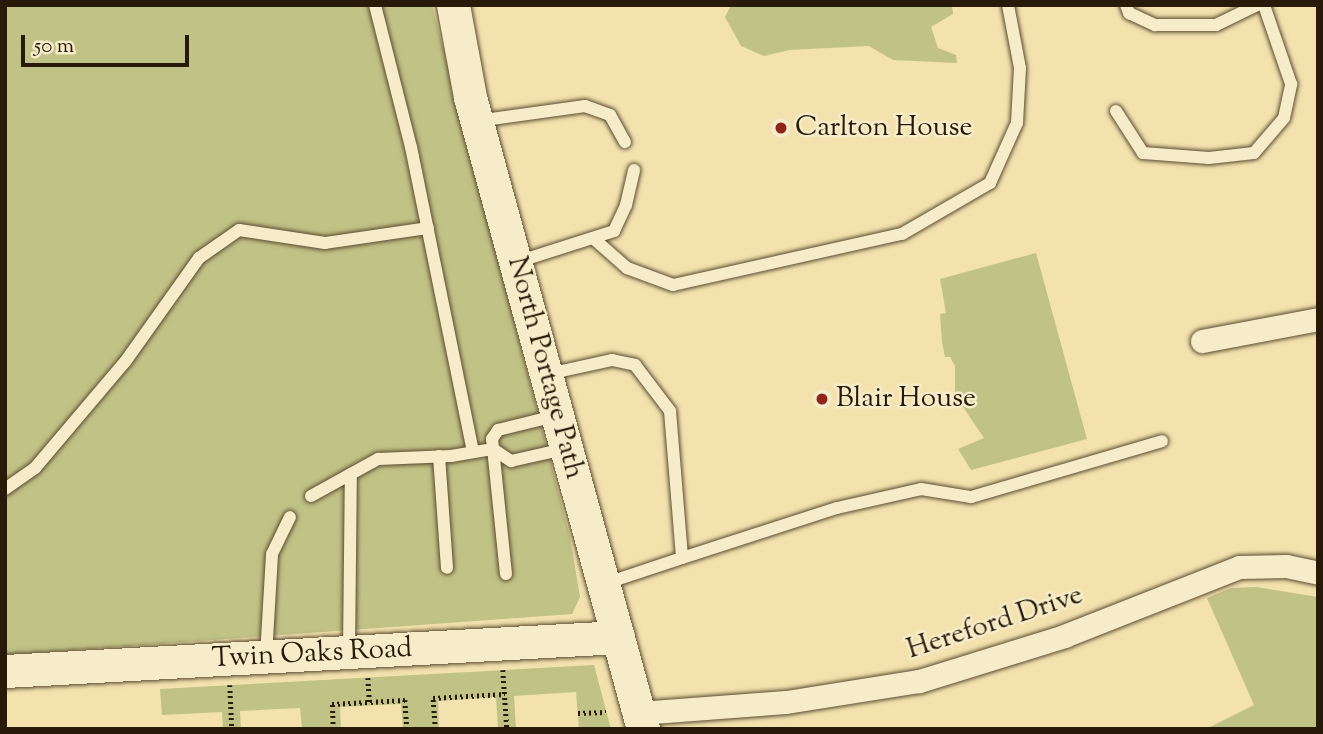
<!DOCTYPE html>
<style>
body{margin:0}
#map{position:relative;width:1323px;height:734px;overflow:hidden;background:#f3e2ae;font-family:"Sorts Mill Goudy",serif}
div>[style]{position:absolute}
.green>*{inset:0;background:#c1c286}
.path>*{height:4.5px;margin-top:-2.25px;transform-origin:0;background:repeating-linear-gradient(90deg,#281a08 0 2px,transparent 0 5.5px)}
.roads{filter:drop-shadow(0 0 2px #5b4c32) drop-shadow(0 0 2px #5b4c32)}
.service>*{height:12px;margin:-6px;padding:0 6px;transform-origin:6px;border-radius:6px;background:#f7ecca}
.minor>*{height:23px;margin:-11.5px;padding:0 11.5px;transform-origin:11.5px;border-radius:11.5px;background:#f7ecca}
.secondary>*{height:33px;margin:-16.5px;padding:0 16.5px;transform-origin:16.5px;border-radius:16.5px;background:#f7ecca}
.dots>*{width:19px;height:19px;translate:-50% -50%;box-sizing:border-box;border:4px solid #f7ecca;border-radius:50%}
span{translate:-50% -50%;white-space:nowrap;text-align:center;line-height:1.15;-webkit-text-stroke:5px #f7ecca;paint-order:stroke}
.poi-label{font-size:28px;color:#281a08}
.left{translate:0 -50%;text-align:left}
.street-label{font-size:28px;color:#281a08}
.frame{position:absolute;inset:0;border:7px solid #281a08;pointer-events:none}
.scale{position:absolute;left:21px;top:35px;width:168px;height:32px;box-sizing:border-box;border:4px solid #281a08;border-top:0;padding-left:9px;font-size:21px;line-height:24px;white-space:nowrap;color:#281a08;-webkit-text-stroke:5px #f7ecca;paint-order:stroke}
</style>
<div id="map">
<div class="green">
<div style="clip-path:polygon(5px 5px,432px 5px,570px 537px,580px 597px,572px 614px,5px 655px)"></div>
<div style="clip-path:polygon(745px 5px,952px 5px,953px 14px,931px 27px,938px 48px,956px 55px,957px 63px,893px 60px,869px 46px,789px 50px,764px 56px,741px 46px,725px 17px,730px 7px)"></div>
<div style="clip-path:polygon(1036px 253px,1087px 439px,971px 470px,958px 449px,984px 438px,955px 395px,955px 366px,950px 357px,945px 357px,942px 342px,940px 314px,946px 313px,940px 279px)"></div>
<div style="clip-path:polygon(1256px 587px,1318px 597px,1318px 729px,1206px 729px,1254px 705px,1207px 598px,1231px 588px)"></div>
<div style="clip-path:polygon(594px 665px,611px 729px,579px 729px,576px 692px,514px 696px,516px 729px,498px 729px,496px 697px,438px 701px,439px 729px,403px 729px,401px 704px,340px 707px,341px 729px,302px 729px,300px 708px,240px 711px,241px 729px,223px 729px,222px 712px,162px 715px,160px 689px)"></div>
</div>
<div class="path">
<div style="left:503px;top:670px;width:59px;rotate:86.1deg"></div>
<div style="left:368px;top:678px;width:26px;rotate:86deg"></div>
<div style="left:230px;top:685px;width:44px;rotate:87.4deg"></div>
<div style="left:578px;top:713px;width:28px;rotate:-2deg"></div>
<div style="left:333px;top:729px;width:25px;rotate:-92deg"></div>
<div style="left:332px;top:704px;width:73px;rotate:-3.1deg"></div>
<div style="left:405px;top:700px;width:29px;rotate:86deg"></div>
<div style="left:435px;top:729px;width:31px;rotate:-94deg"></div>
<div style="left:433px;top:698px;width:72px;rotate:-3.2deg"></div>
</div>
<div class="roads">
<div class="service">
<div style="left:375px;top:5px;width:146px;rotate:75.8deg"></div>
<div style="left:411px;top:147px;width:311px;rotate:78.5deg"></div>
<div style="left:1126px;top:5px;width:9px;rotate:69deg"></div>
<div style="left:1129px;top:13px;width:29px;rotate:25deg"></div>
<div style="left:1155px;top:25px;width:61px"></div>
<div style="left:1216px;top:25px;width:46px;rotate:-26deg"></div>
<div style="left:1116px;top:111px;width:50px;rotate:57.3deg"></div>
<div style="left:1143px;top:153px;width:66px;rotate:4.3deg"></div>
<div style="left:1209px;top:158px;width:45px;rotate:-6.3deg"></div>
<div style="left:1254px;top:153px;width:46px;rotate:-49.4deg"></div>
<div style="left:1284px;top:118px;width:35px;rotate:-78deg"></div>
<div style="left:1291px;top:84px;width:83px;rotate:-108.9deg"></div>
<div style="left:477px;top:121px;width:109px;rotate:-7.9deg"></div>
<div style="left:585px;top:106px;width:27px;rotate:20deg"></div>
<div style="left:610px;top:115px;width:31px;rotate:61deg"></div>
<div style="left:593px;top:238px;width:45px;rotate:41.4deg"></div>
<div style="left:627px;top:268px;width:49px;rotate:20.3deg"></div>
<div style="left:673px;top:285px;width:235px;rotate:-12.6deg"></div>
<div style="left:902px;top:234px;width:102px;rotate:-30.1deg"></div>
<div style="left:990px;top:183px;width:66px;rotate:-65.8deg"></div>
<div style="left:1017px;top:123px;width:55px;rotate:-86.9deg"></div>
<div style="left:1020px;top:68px;width:64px;rotate:-100.8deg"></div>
<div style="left:517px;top:262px;width:102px;rotate:-17.7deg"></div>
<div style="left:614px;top:231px;width:29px;rotate:-65deg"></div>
<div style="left:626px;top:205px;width:36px;rotate:-77deg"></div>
<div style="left:548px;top:374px;width:66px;rotate:-12.3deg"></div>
<div style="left:612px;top:360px;width:24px;rotate:12deg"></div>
<div style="left:635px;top:365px;width:58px;rotate:52.7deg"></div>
<div style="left:670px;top:411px;width:147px;rotate:85.3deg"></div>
<div style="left:682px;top:558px;width:82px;rotate:161.6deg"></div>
<div style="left:493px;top:449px;width:22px;rotate:34deg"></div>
<div style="left:511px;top:461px;width:54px;rotate:-12.8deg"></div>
<div style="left:439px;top:456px;width:112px;rotate:85.9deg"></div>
<div style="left:5px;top:489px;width:37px;rotate:-35deg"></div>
<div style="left:35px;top:468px;width:139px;rotate:-49.7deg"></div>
<div style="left:125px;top:362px;width:128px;rotate:-54.6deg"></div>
<div style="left:199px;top:258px;width:49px;rotate:-35deg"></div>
<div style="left:239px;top:230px;width:87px;rotate:8.6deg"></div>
<div style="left:325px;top:243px;width:104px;rotate:-8.3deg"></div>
<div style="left:311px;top:496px;width:77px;rotate:-28.9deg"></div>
<div style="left:378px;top:459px;width:73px;rotate:-2.4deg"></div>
<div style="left:451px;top:456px;width:43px;rotate:-9.5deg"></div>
<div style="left:682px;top:558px;width:163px;rotate:-17.9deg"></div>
<div style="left:837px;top:508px;width:86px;rotate:-12.7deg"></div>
<div style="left:921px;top:489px;width:51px;rotate:9.1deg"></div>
<div style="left:971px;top:497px;width:199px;rotate:-16.3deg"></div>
<div style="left:506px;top:574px;width:136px;rotate:-95.9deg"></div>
<div style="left:492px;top:439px;width:11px;rotate:-56deg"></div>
<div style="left:498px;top:430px;width:59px;rotate:-13.8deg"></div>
<div style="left:349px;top:652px;width:178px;rotate:-89.4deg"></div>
<div style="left:266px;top:656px;width:102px;rotate:-86.6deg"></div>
<div style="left:272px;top:554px;width:41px;rotate:-64.1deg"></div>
</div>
<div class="minor">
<div style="left:1202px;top:341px;width:118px;rotate:-10.7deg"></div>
<div style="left:639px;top:713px;width:147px;rotate:-4.3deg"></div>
<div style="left:786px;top:702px;width:135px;rotate:-9deg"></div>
<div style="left:919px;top:681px;width:152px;rotate:-17.2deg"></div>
<div style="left:1064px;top:636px;width:188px;rotate:-21.5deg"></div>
<div style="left:1239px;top:567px;width:47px;rotate:-1.2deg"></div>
<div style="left:1286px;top:566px;width:33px;rotate:12deg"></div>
</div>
<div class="secondary">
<div style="left:453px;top:5px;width:94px;rotate:79.5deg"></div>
<div style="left:470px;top:97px;width:655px;rotate:74.69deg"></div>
<div style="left:5px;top:671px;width:614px;rotate:-3.17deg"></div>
</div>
</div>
<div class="dots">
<div style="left:781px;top:128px;background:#8f2418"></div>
<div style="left:822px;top:399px;background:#8f2418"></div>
</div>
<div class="poi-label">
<span class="left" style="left:795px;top:128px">Carlton House</span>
<span class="left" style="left:836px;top:399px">Blair House</span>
</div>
<div class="street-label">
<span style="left:545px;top:368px;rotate:75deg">North Portage Path</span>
<span style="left:995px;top:623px;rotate:-18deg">Hereford Drive</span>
<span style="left:312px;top:654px;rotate:-3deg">Twin Oaks Road</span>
</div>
<div class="frame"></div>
<div class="scale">50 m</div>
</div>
